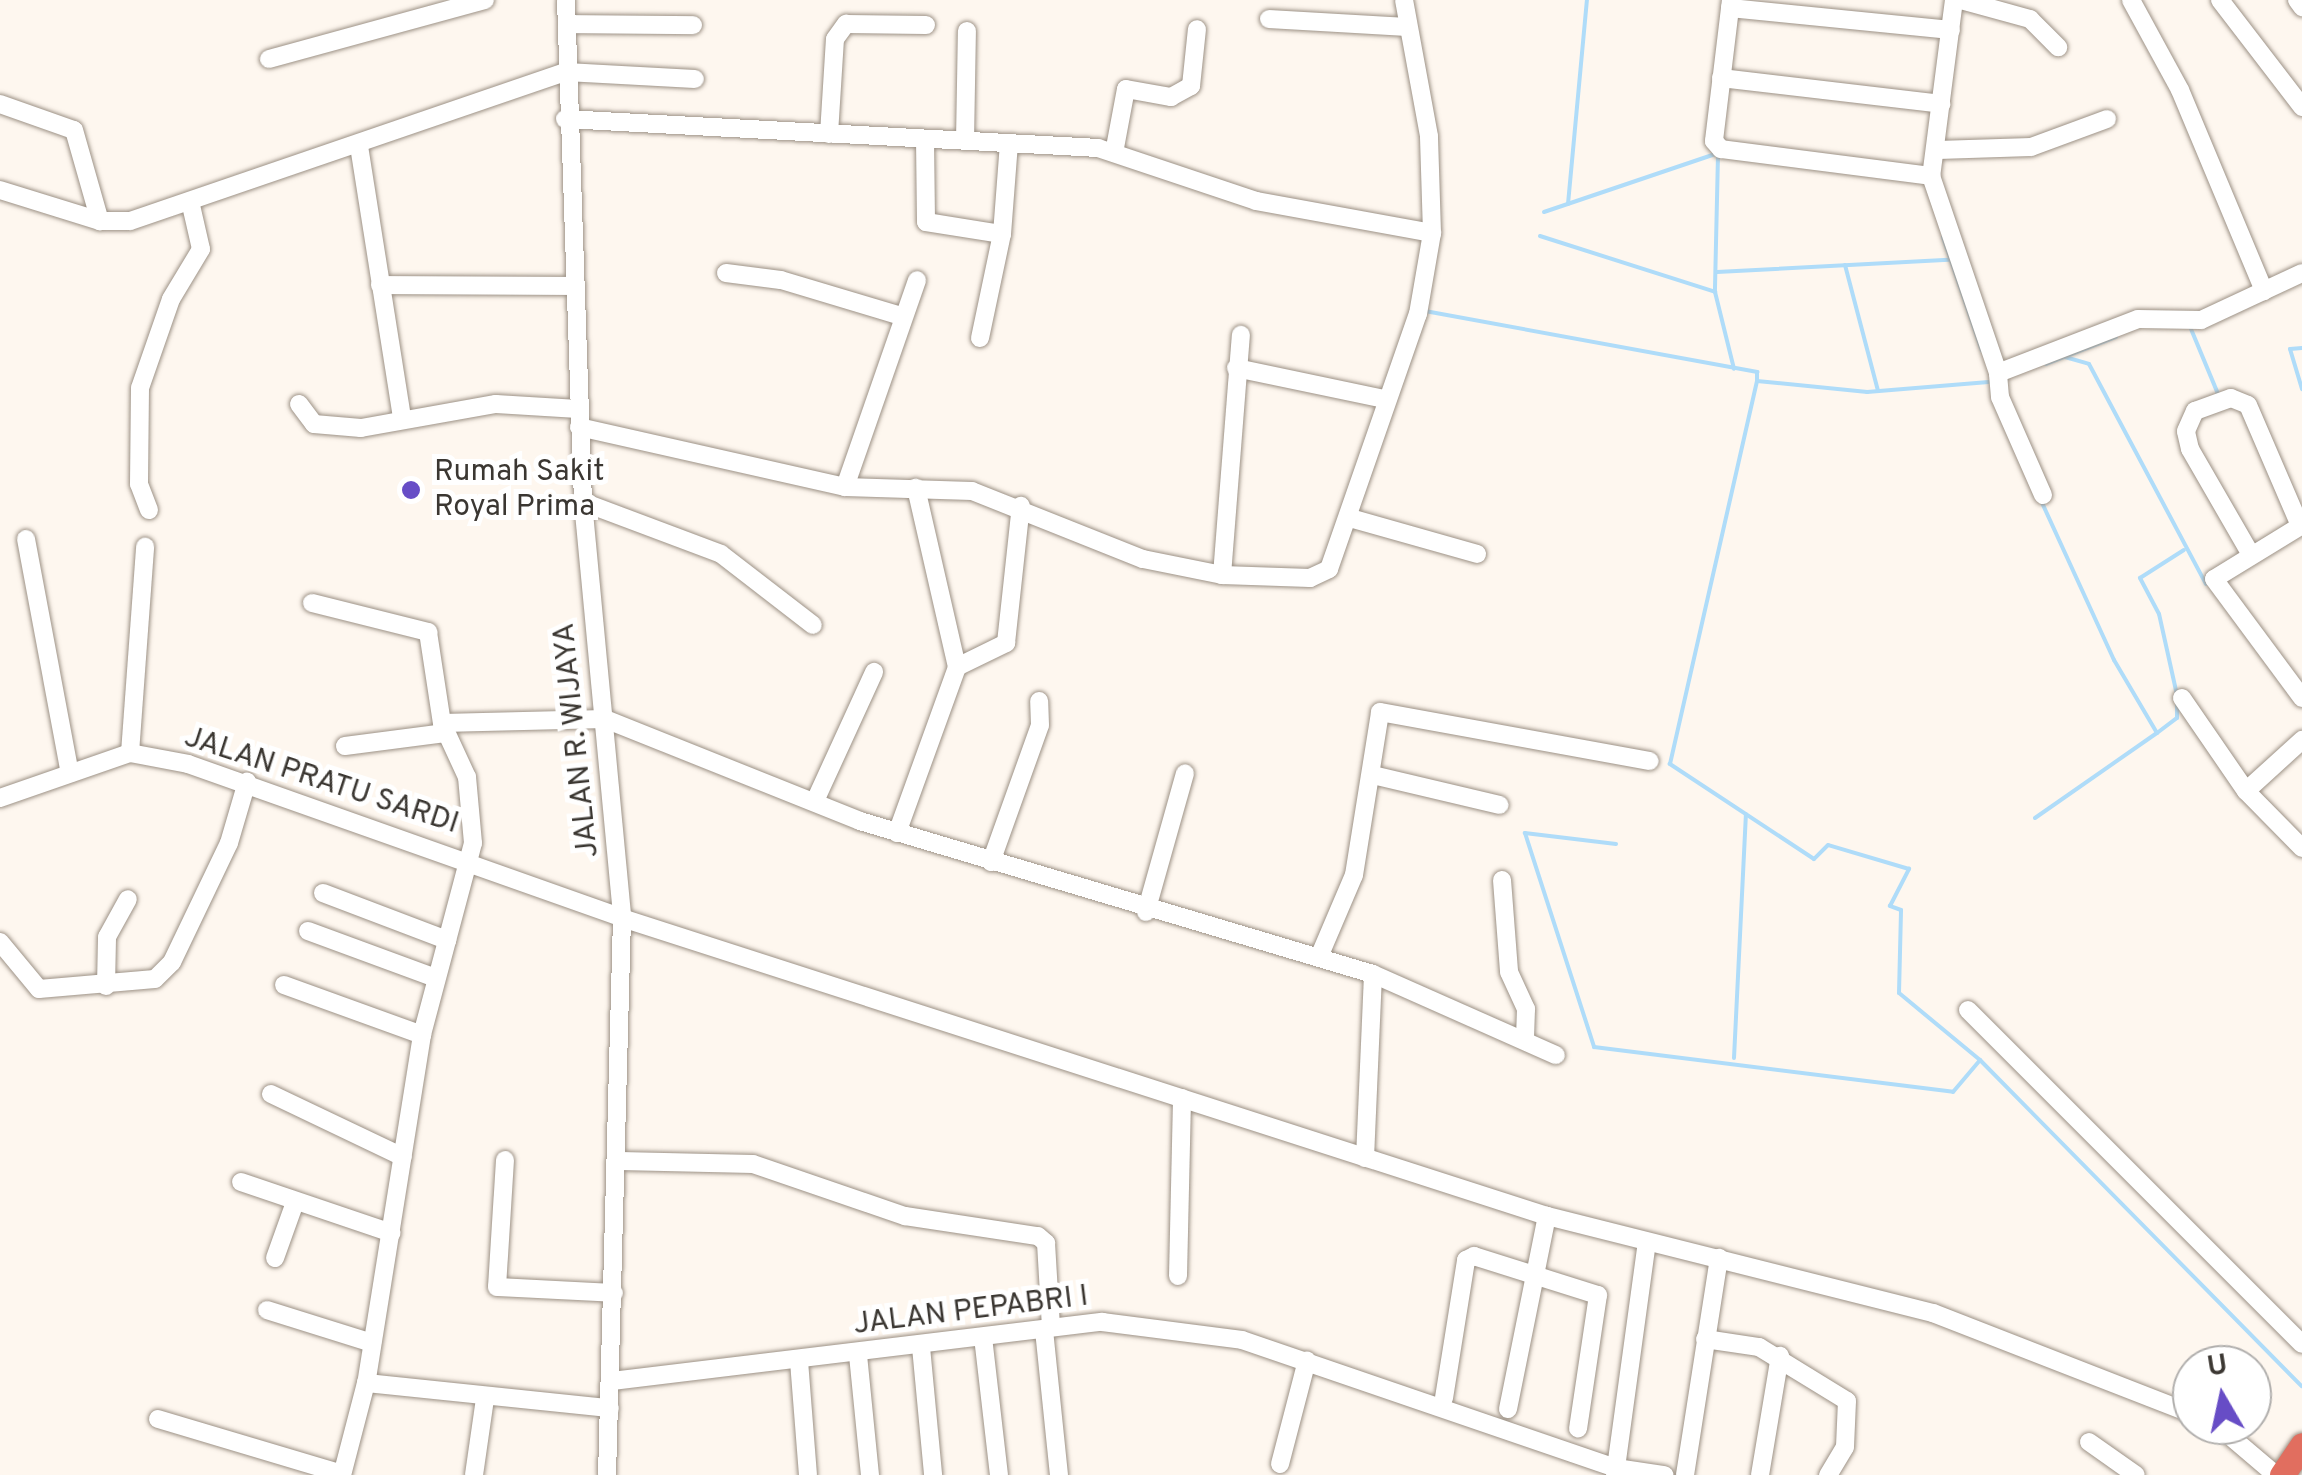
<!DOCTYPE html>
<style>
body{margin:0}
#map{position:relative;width:2302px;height:1475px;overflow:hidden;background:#fef7ef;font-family:Overpass,sans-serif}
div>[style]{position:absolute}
.stream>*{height:4px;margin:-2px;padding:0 2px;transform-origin:2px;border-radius:2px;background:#afdcf9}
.roads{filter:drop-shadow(0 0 2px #9c9185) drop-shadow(0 0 2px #9c9185)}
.minor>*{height:18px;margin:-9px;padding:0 9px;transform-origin:9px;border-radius:9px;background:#fff}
.highway>*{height:25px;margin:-12.5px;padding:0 12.5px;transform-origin:12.5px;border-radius:12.5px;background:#e16e5f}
.dots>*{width:28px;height:28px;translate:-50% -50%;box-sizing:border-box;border:5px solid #fff;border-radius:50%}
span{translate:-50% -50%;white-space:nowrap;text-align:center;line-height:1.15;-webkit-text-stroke:10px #fff;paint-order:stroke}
.poi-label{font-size:30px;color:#3b3732}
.left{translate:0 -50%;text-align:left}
.street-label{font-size:30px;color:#3b3732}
.north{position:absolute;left:2172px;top:1345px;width:100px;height:100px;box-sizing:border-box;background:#fff;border:2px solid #b1afad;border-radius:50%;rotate:351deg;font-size:28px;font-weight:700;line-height:40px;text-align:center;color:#3b3732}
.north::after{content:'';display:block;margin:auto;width:35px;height:45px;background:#674dc6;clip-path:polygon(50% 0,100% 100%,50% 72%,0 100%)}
</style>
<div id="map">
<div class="stream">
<div style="left:1718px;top:155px;width:137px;rotate:91.3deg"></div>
<div style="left:1715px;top:292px;width:79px;rotate:76.1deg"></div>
<div style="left:1568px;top:204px;width:205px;rotate:-84.7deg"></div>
<div style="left:1544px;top:212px;width:184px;rotate:-18.7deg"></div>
<div style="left:1540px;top:236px;width:184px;rotate:17.7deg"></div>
<div style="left:1943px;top:237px;width:120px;rotate:71.1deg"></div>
<div style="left:1845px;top:265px;width:130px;rotate:75.3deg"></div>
<div style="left:1717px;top:272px;width:232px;rotate:-3deg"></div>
<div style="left:1425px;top:311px;width:338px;rotate:10.4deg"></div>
<div style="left:1757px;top:372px;width:9px;rotate:90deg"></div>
<div style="left:1757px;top:381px;width:111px;rotate:5.7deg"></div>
<div style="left:1867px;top:392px;width:122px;rotate:-4.7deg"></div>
<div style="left:2191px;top:329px;width:70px;rotate:67.4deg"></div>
<div style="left:2302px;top:348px;width:12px;rotate:175deg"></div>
<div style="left:2290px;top:349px;width:42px;rotate:73.3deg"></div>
<div style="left:2065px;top:357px;width:25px;rotate:16deg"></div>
<div style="left:2089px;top:364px;width:249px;rotate:62deg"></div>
<div style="left:2046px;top:364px;width:75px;rotate:-21.1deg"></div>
<div style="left:1992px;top:376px;width:18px;rotate:87deg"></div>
<div style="left:2177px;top:695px;width:83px;rotate:-102.5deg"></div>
<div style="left:2159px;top:614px;width:41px;rotate:-117.8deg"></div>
<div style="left:2140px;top:578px;width:52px;rotate:-32.5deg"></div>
<div style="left:2157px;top:733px;width:25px;rotate:-37deg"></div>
<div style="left:2177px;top:718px;width:13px;rotate:-90deg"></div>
<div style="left:2035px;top:818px;width:149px;rotate:-34.9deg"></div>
<div style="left:2157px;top:733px;width:85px;rotate:-120.5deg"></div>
<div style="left:2114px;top:660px;width:173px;rotate:-114.6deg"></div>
<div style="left:1616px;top:844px;width:92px;rotate:-173.1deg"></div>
<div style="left:1525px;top:833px;width:225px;rotate:72.1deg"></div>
<div style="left:1594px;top:1047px;width:362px;rotate:7.1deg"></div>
<div style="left:1953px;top:1092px;width:42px;rotate:-49.8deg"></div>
<div style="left:1980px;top:1060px;width:105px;rotate:-140.4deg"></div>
<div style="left:1899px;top:993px;width:83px;rotate:-88.6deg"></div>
<div style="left:1901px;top:910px;width:12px;rotate:-160deg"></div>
<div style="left:1890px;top:906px;width:42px;rotate:-62.8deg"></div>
<div style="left:1909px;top:869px;width:84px;rotate:-163.5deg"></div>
<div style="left:1828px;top:845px;width:20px;rotate:135deg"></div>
<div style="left:1814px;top:859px;width:173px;rotate:-146.6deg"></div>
<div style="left:1670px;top:764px;width:393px;rotate:-77.2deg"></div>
<div style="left:1734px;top:1058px;width:244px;rotate:-87.2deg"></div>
<div style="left:1980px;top:1060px;width:458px;rotate:45.4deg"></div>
</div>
<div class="roads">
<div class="minor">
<div style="left:566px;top:0;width:502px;rotate:88.06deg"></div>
<div style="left:583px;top:502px;width:418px;rotate:84.6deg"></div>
<div style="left:622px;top:918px;width:557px;rotate:91.54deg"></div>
<div style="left:1731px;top:0;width:142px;rotate:96.9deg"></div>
<div style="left:1714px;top:141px;width:11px;rotate:49deg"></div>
<div style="left:1721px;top:149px;width:212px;rotate:7.3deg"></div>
<div style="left:1954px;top:0;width:177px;rotate:97.4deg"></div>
<div style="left:1931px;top:176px;width:208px;rotate:71.2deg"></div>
<div style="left:1961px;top:0;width:72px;rotate:15.4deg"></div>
<div style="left:2030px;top:19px;width:40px;rotate:45deg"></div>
<div style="left:2131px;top:0;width:102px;rotate:61.4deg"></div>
<div style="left:2180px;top:90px;width:218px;rotate:67.3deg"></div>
<div style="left:2220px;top:0;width:135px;rotate:52.5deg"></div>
<div style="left:2297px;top:0;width:9px;rotate:54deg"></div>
<div style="left:1730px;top:8px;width:222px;rotate:5.7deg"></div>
<div style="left:1269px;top:19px;width:138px;rotate:3.3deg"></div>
<div style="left:567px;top:24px;width:126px;rotate:0.5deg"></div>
<div style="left:269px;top:59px;width:224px;rotate:-15.3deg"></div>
<div style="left:1721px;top:78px;width:222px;rotate:6.7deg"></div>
<div style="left:0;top:104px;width:78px;rotate:19.4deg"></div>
<div style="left:74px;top:130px;width:95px;rotate:74.1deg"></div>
<div style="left:565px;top:119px;width:534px;rotate:3.11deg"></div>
<div style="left:1098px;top:148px;width:167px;rotate:18.5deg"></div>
<div style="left:1256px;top:201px;width:179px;rotate:10.3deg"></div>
<div style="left:829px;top:134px;width:95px;rotate:-86.4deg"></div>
<div style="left:835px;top:39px;width:19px;rotate:-54deg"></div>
<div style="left:846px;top:24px;width:80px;rotate:0.7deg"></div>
<div style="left:925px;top:139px;width:83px;rotate:89.3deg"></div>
<div style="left:926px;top:222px;width:77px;rotate:9deg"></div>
<div style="left:965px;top:141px;width:110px;rotate:-89deg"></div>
<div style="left:359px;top:146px;width:275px;rotate:81deg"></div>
<div style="left:1938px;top:150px;width:93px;rotate:-1.8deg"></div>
<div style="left:2031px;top:147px;width:81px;rotate:-20.2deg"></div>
<div style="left:1114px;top:153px;width:65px;rotate:-79.4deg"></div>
<div style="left:1126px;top:89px;width:46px;rotate:10.1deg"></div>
<div style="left:1171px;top:97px;width:23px;rotate:-29deg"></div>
<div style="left:1191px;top:86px;width:57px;rotate:-84deg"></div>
<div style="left:0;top:190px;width:105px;rotate:17.2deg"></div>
<div style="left:100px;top:221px;width:30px"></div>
<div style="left:130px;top:221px;width:461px;rotate:-18.9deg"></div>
<div style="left:566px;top:72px;width:129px;rotate:3.1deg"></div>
<div style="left:726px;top:273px;width:55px;rotate:7.3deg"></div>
<div style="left:781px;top:280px;width:125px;rotate:16.7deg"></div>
<div style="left:380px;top:285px;width:191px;rotate:0.3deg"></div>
<div style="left:980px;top:338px;width:106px;rotate:-78.1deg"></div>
<div style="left:1002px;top:234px;width:90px;rotate:-85.6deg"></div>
<div style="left:1236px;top:368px;width:151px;rotate:11.8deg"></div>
<div style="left:299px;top:404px;width:25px;rotate:53deg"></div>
<div style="left:314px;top:424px;width:47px;rotate:4.9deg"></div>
<div style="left:361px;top:428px;width:137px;rotate:-10.1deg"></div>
<div style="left:496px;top:404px;width:82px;rotate:3.5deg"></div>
<div style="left:579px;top:427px;width:273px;rotate:12.7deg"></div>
<div style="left:845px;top:487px;width:127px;rotate:1.8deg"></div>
<div style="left:972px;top:491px;width:184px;rotate:21.7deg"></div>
<div style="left:1143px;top:559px;width:81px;rotate:11.4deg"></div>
<div style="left:1222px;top:575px;width:88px;rotate:2deg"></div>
<div style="left:1310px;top:578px;width:21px;rotate:-25deg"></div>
<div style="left:1329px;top:569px;width:270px;rotate:-70.8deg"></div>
<div style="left:1418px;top:314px;width:82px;rotate:-80.2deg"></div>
<div style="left:1432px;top:233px;width:97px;rotate:-91.8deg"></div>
<div style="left:1429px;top:136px;width:138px;rotate:-100.4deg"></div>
<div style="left:845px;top:487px;width:219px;rotate:-70.8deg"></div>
<div style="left:2043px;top:495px;width:107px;rotate:-113.7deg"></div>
<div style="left:2000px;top:397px;width:24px;rotate:-95deg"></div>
<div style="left:1998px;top:373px;width:150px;rotate:-21.1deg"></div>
<div style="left:2138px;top:319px;width:63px;rotate:0.9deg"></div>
<div style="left:2201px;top:320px;width:111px;rotate:-25deg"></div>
<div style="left:583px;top:502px;width:147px;rotate:20.6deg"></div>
<div style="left:721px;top:554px;width:116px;rotate:37.7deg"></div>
<div style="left:149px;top:510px;width:28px;rotate:-111deg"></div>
<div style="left:139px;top:484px;width:96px;rotate:-89.4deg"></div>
<div style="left:140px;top:388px;width:94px;rotate:-70.8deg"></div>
<div style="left:171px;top:299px;width:58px;rotate:-59deg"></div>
<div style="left:201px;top:249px;width:49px;rotate:-102.9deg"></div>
<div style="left:1350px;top:518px;width:132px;rotate:15.8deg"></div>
<div style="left:2302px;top:525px;width:103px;rotate:148.5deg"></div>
<div style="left:2214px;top:579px;width:148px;rotate:53.5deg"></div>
<div style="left:26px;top:539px;width:238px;rotate:79.4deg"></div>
<div style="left:2250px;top:553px;width:120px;rotate:-120deg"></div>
<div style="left:2190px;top:449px;width:18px;rotate:-103deg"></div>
<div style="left:2186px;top:431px;width:22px;rotate:-66deg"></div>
<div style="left:2195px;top:411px;width:38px;rotate:-20deg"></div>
<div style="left:2231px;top:398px;width:18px;rotate:22deg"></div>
<div style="left:2248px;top:405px;width:132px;rotate:66.7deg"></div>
<div style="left:1222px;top:575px;width:241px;rotate:-85.5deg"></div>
<div style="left:312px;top:603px;width:120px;rotate:14deg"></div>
<div style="left:428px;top:632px;width:92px;rotate:81.3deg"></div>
<div style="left:442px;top:723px;width:60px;rotate:65.2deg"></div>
<div style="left:467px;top:777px;width:66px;rotate:84.8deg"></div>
<div style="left:473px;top:843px;width:199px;rotate:104.9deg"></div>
<div style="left:422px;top:1035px;width:352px;rotate:99.1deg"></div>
<div style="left:366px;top:1383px;width:95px;rotate:104.6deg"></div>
<div style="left:957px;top:667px;width:55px;rotate:-26.1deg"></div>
<div style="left:1006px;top:643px;width:138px;rotate:-83.8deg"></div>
<div style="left:2182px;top:698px;width:113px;rotate:55.5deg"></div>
<div style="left:2246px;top:791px;width:80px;rotate:45.5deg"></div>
<div style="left:442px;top:723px;width:163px;rotate:-1.4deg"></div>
<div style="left:605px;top:719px;width:275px;rotate:21.8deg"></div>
<div style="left:860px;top:821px;width:535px;rotate:16.61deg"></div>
<div style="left:1373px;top:974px;width:200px;rotate:23.9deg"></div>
<div style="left:345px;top:746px;width:101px;rotate:-7.4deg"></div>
<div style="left:130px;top:753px;width:207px;rotate:-85.8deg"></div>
<div style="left:1373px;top:775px;width:130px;rotate:13.3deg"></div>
<div style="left:2246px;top:791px;width:76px;rotate:-42.3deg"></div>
<div style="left:0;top:798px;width:138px;rotate:-19.1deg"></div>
<div style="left:130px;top:753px;width:59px;rotate:10.7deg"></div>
<div style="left:188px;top:764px;width:461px;rotate:19.5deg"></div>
<div style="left:622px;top:918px;width:972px;rotate:17.86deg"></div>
<div style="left:1547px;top:1216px;width:398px;rotate:14.1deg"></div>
<div style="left:1933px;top:1313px;width:278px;rotate:21.3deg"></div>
<div style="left:815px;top:801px;width:142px;rotate:-65.4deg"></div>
<div style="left:897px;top:833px;width:177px;rotate:-70.1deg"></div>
<div style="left:957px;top:667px;width:184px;rotate:-102.9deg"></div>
<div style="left:991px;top:862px;width:145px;rotate:-70.3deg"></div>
<div style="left:1040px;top:725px;width:24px;rotate:-92deg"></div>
<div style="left:1502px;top:880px;width:92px;rotate:85.6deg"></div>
<div style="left:1509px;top:972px;width:41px;rotate:65.3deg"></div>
<div style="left:1526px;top:1009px;width:30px;rotate:92deg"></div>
<div style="left:323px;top:893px;width:133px;rotate:20.8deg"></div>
<div style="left:1146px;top:912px;width:144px;rotate:-74.3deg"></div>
<div style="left:308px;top:931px;width:136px;rotate:20.2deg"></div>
<div style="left:0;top:942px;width:61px;rotate:50.3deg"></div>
<div style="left:39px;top:989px;width:116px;rotate:-4.9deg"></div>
<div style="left:155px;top:979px;width:24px;rotate:-45deg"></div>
<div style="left:172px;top:962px;width:132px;rotate:-64.4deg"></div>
<div style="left:229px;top:843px;width:64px;rotate:-73.6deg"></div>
<div style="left:1319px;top:957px;width:89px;rotate:-66.9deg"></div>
<div style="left:1354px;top:875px;width:165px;rotate:-80.9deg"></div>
<div style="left:1380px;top:712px;width:274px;rotate:10.3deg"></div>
<div style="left:284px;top:985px;width:147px;rotate:19.9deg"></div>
<div style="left:106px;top:986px;width:49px;rotate:-88.8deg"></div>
<div style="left:107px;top:937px;width:43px;rotate:-61.1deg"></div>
<div style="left:1968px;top:1010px;width:472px;rotate:45deg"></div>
<div style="left:271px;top:1094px;width:146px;rotate:25.5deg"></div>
<div style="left:1365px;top:1158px;width:184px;rotate:-87.5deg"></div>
<div style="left:505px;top:1160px;width:127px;rotate:93.6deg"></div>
<div style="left:497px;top:1287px;width:117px;rotate:2.9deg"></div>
<div style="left:620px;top:1161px;width:133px;rotate:1.3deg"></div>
<div style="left:753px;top:1164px;width:161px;rotate:18.9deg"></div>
<div style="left:905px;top:1216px;width:134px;rotate:8.6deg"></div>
<div style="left:1038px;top:1236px;width:11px;rotate:41deg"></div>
<div style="left:1046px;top:1243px;width:83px;rotate:86.6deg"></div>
<div style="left:241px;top:1182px;width:159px;rotate:18.7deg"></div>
<div style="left:275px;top:1258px;width:59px;rotate:-70.3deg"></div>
<div style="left:1178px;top:1276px;width:178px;rotate:-88.7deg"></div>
<div style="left:267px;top:1310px;width:110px;rotate:17.4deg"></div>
<div style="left:1044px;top:1330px;width:146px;rotate:84.1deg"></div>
<div style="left:983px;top:1337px;width:139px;rotate:83.4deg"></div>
<div style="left:1705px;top:1339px;width:55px;rotate:8.4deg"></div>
<div style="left:1759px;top:1347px;width:103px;rotate:31.5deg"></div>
<div style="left:1847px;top:1401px;width:46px;rotate:92.5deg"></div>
<div style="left:1845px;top:1447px;width:33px;rotate:121deg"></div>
<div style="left:921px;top:1347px;width:129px;rotate:84.6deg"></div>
<div style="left:858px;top:1355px;width:121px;rotate:84.3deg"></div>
<div style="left:799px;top:1361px;width:114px;rotate:85.5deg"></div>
<div style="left:612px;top:1381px;width:494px;rotate:-6.9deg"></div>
<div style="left:1102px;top:1322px;width:141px;rotate:7.3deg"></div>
<div style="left:1242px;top:1340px;width:395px;rotate:18.9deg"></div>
<div style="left:1616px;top:1468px;width:49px;rotate:8.3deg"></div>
<div style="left:366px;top:1383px;width:245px;rotate:5.9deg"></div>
<div style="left:1444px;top:1398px;width:140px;rotate:-80.9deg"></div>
<div style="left:1466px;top:1260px;width:9px;rotate:-27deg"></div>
<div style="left:1474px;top:1256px;width:130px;rotate:17.5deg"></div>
<div style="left:1598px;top:1295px;width:135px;rotate:98.5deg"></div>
<div style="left:1508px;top:1409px;width:197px;rotate:-78.6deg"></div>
<div style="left:158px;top:1419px;width:192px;rotate:16.6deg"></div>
<div style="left:2217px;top:1425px;width:77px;rotate:40.3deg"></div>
<div style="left:2089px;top:1442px;width:57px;rotate:35.1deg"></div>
<div style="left:1280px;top:1464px;width:107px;rotate:-75.4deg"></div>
<div style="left:474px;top:1475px;width:77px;rotate:-81.8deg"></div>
<div style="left:1615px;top:1475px;width:235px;rotate:-82.2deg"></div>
<div style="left:1685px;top:1475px;width:220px;rotate:-81.1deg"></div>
<div style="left:1760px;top:1475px;width:121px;rotate:-80.5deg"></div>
</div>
<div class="highway">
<div style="left:2282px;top:1475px;width:36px;rotate:-56deg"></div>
</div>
</div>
<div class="dots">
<div style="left:411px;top:490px;background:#674dc6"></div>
</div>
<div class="poi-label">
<span class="left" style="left:434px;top:490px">Rumah Sakit<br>Royal Prima</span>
</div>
<div class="street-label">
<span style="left:578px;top:740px;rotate:-96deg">JALAN R. WIJAYA</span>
<span style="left:321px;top:782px;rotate:18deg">JALAN PRATU SARDI</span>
<span style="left:971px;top:1312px;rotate:-7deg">JALAN PEPABRI I</span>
</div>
<div class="north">U</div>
</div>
